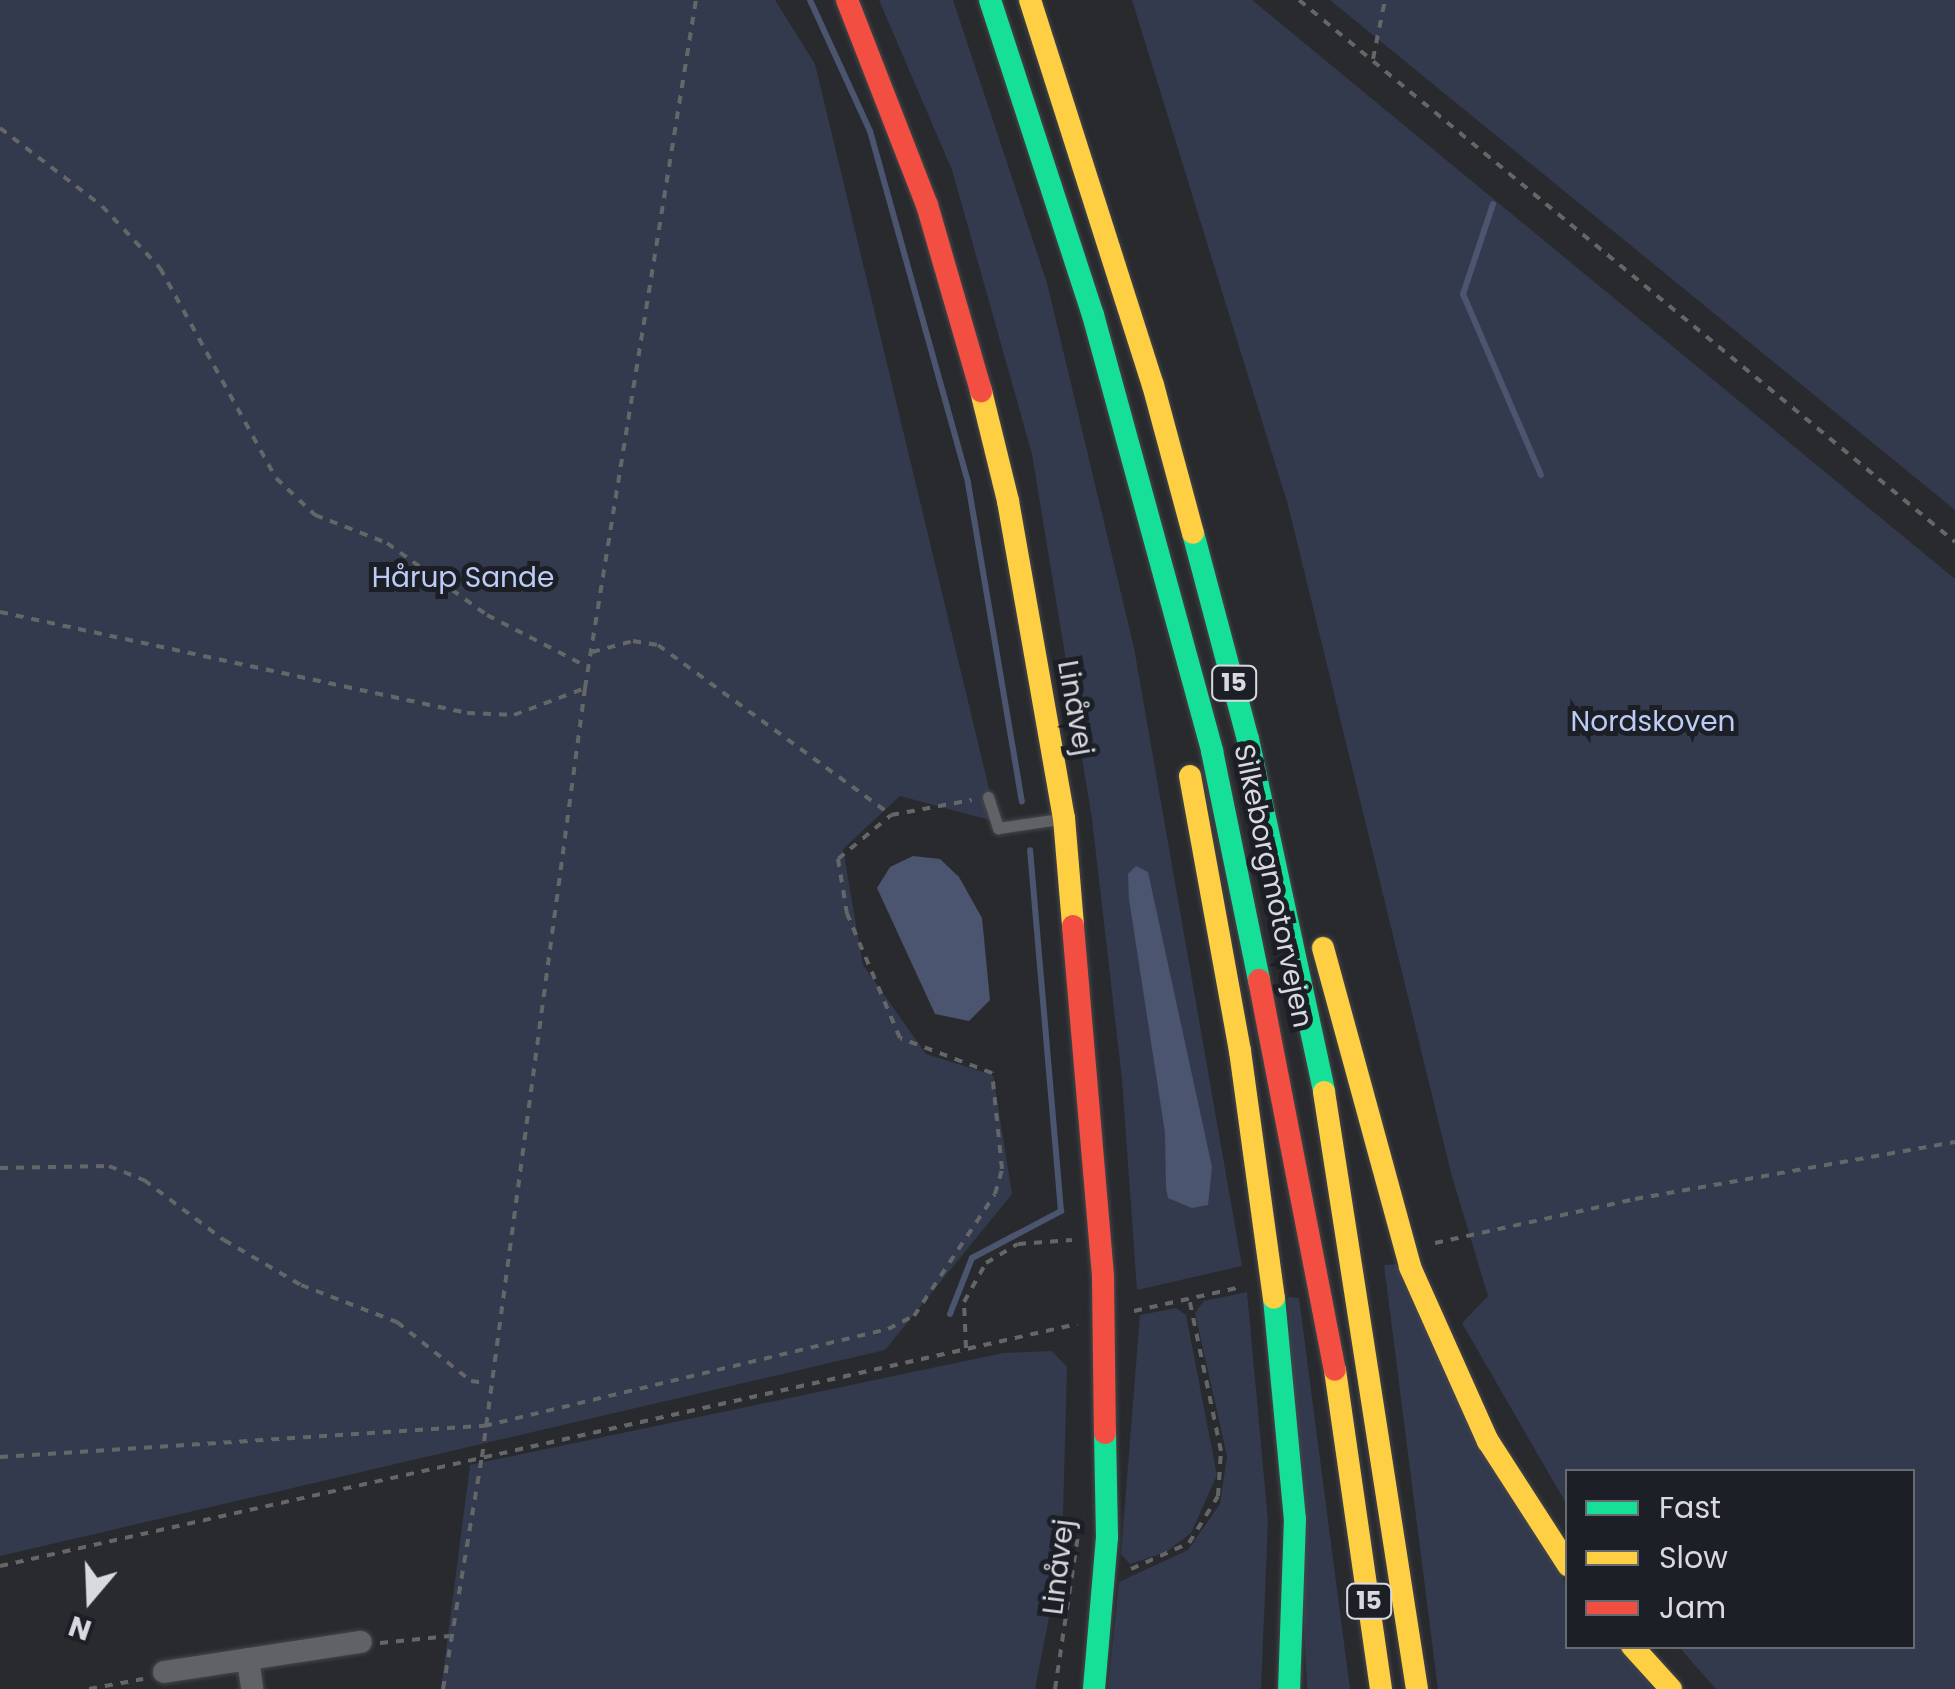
<!DOCTYPE html>
<meta charset="utf-8">
<style>
body{margin:0}
#map{position:relative;width:1955px;height:1689px;overflow:hidden;background:#292a2e;font-family:Poppins,sans-serif}
div>[style]{position:absolute}
.green>*{inset:0;background:#333a4d}
.water>*{inset:0;background:#4c556f}
.stream>*{height:6px;margin:-3px;padding:0 3px;transform-origin:3px;border-radius:3px;background:#4c556f}
.path>*{height:4px;margin-top:-2px;transform-origin:0;background:repeating-linear-gradient(90deg,#646668 0 8px,transparent 0 16px)}
.roads{filter:drop-shadow(0 0 2px #45474b) drop-shadow(0 0 2px #45474b)}
.lane>*{height:11px;margin:-5.5px;padding:0 5.5px;transform-origin:5.5px;border-radius:5.5px;background:#616265}
.street>*{height:22px;margin:-11px;padding:0 11px;transform-origin:11px;border-radius:11px;background:#616265}
.fast>*{height:22px;margin:-11px;padding:0 11px;transform-origin:11px;border-radius:11px;background:#16e098}
.slow>*{height:22px;margin:-11px;padding:0 11px;transform-origin:11px;border-radius:11px;background:#ffcf43}
.jam>*{height:22px;margin:-11px;padding:0 11px;transform-origin:11px;border-radius:11px;background:#f24e42}
span{translate:-50% -50%;white-space:nowrap;text-align:center;line-height:1.15;-webkit-text-stroke:10px #1d1f27;paint-order:stroke}
.shield-label span{padding:2px 8px;background:#1d1f27;border:2px solid;border-radius:8px;-webkit-text-stroke-width:0}
.shield-label{font-size:25px;color:#d8dadf;font-weight:700}
.park-label{font-size:28px;color:#bcccf6}
.street-label{font-size:28px;color:#d8dadf}
.legend{position:absolute;left:1565px;top:1469px;width:350px;height:180px;box-sizing:border-box;background:#1d1f27;border:2px solid #686a71;margin:0;padding:12px 18px;list-style:none;font-size:30px;color:#d8dadf}
.legend li{display:flex;align-items:center;gap:20px;height:50px}
.legend b{width:50px;border:2px solid #686a71}
.north{position:absolute;left:40px;top:1549px;width:100px;height:100px;-webkit-text-stroke:8px #1d1f27;paint-order:stroke;rotate:199deg;font-size:28px;font-weight:700;line-height:40px;text-align:center;color:#d8dadf}
.north::after{content:'';display:block;margin:auto;width:35px;height:45px;background:#d8dadf;clip-path:polygon(50% 0,100% 100%,50% 72%,0 100%)}
</style>
<div id="map">
<div class="green">
<div style="clip-path:polygon(0 0,775px 0,815px 64px,997px 822px,900px 796px,843px 849px,863px 965px,926px 1054px,993px 1075px,1012px 1194px,885px 1350px,0 1556px)"></div>
<div style="clip-path:polygon(879px 0,953px 0,1047px 283px,1134px 648px,1242px 1266px,1137px 1290px,1122px 1079px,1092px 819px,1032px 454px,952px 170px)"></div>
<div style="clip-path:polygon(1132px 0,1252px 0,1955px 579px,1955px 1689px,1716px 1689px,1679px 1647px,1912px 1646px,1912px 1472px,1568px 1472px,1567px 1505px,1462px 1323px,1488px 1296px,1451px 1173px,1288px 505px)"></div>
<div style="clip-path:polygon(1330px 0,1955px 0,1955px 510px)"></div>
<div style="clip-path:polygon(1398px 1264px,1567px 1586px,1568px 1646px,1618px 1647px,1654px 1689px,1438px 1689px,1384px 1265px)"></div>
<div style="clip-path:polygon(1247px 1292px,1268px 1521px,1261px 1689px,1108px 1689px,1119px 1582px,1188px 1550px,1220px 1504px,1227px 1456px,1195px 1313px,1204px 1301px)"></div>
<div style="clip-path:polygon(1288px 1297px,1299px 1298px,1350px 1689px,1307px 1689px)"></div>
<div style="clip-path:polygon(1176px 1308px,1186px 1315px,1217px 1475px,1191px 1533px,1166px 1552px,1130px 1564px,1121px 1554px,1140px 1315px)"></div>
<div style="clip-path:polygon(1052px 1351px,1067px 1367px,1062px 1551px,1035px 1689px,441px 1689px,470px 1465px,1003px 1353px)"></div>
</div>
<div class="water">
<div style="clip-path:polygon(913px 856px,940px 859px,959px 877px,982px 918px,990px 1000px,969px 1021px,935px 1014px,877px 888px,890px 867px)"></div>
<div style="clip-path:polygon(1136px 866px,1148px 872px,1212px 1167px,1208px 1205px,1192px 1208px,1168px 1198px,1166px 1188px,1165px 1133px,1129px 899px,1128px 874px)"></div>
</div>
<div class="stream">
<div style="left:810px;top:0;width:144px;rotate:65.4deg"></div>
<div style="left:870px;top:131px;width:365px;rotate:74.4deg"></div>
<div style="left:968px;top:483px;width:323px;rotate:80.4deg"></div>
<div style="left:1493px;top:204px;width:95px;rotate:108.4deg"></div>
<div style="left:1463px;top:294px;width:197px;rotate:66.7deg"></div>
<div style="left:950px;top:1314px;width:60px;rotate:-68.6deg"></div>
<div style="left:972px;top:1258px;width:101px;rotate:-27.8deg"></div>
<div style="left:1061px;top:1211px;width:362px;rotate:-94.9deg"></div>
</div>
<div class="path">
<div style="left:1299px;top:0;width:851px;rotate:39.56deg"></div>
<div style="left:1373px;top:59px;width:60px;rotate:-78.5deg"></div>
<div style="left:0;top:128px;width:128px;rotate:37.4deg"></div>
<div style="left:102px;top:206px;width:85px;rotate:46.9deg"></div>
<div style="left:160px;top:268px;width:240px;rotate:61.1deg"></div>
<div style="left:276px;top:478px;width:54px;rotate:43.5deg"></div>
<div style="left:315px;top:515px;width:77px;rotate:21.3deg"></div>
<div style="left:387px;top:543px;width:123px;rotate:35.8deg"></div>
<div style="left:487px;top:615px;width:111px;rotate:27.3deg"></div>
<div style="left:0;top:612px;width:478px;rotate:12.2deg"></div>
<div style="left:467px;top:713px;width:47px;rotate:2.4deg"></div>
<div style="left:514px;top:715px;width:76px;rotate:-20.8deg"></div>
<div style="left:592px;top:652px;width:42px;rotate:-15deg"></div>
<div style="left:633px;top:641px;width:25px;rotate:9deg"></div>
<div style="left:658px;top:645px;width:288px;rotate:36.1deg"></div>
<div style="left:891px;top:815px;width:82px;rotate:-10.5deg"></div>
<div style="left:0;top:1168px;width:109px;rotate:-1.1deg"></div>
<div style="left:109px;top:1166px;width:38px;rotate:22deg"></div>
<div style="left:144px;top:1180px;width:100px;rotate:36.9deg"></div>
<div style="left:224px;top:1240px;width:89px;rotate:30.3deg"></div>
<div style="left:301px;top:1285px;width:103px;rotate:21.1deg"></div>
<div style="left:397px;top:1322px;width:95px;rotate:38.6deg"></div>
<div style="left:471px;top:1381px;width:16px;rotate:7deg"></div>
<div style="left:1435px;top:1243px;width:205px;rotate:-12.4deg"></div>
<div style="left:1635px;top:1199px;width:325px;rotate:-10.1deg"></div>
<div style="left:1134px;top:1311px;width:110px;rotate:-12.6deg"></div>
<div style="left:966px;top:1348px;width:46px;rotate:-92.5deg"></div>
<div style="left:964px;top:1302px;width:45px;rotate:-60.6deg"></div>
<div style="left:986px;top:1263px;width:37px;rotate:-31deg"></div>
<div style="left:1018px;top:1244px;width:54px;rotate:-4.2deg"></div>
<div style="left:0;top:1457px;width:485px;rotate:-3.7deg"></div>
<div style="left:484px;top:1426px;width:415px;rotate:-13.5deg"></div>
<div style="left:888px;top:1329px;width:29px;rotate:-27deg"></div>
<div style="left:914px;top:1316px;width:146px;rotate:-56.4deg"></div>
<div style="left:995px;top:1194px;width:26px;rotate:-74deg"></div>
<div style="left:1002px;top:1169px;width:97px;rotate:-95.9deg"></div>
<div style="left:992px;top:1073px;width:98px;rotate:-159.2deg"></div>
<div style="left:900px;top:1038px;width:135px;rotate:-113.1deg"></div>
<div style="left:847px;top:914px;width:56px;rotate:-99.3deg"></div>
<div style="left:838px;top:859px;width:69px;rotate:-39.7deg"></div>
<div style="left:0;top:1566px;width:1104px;rotate:-12.66deg"></div>
<div style="left:1131px;top:1569px;width:64px;rotate:-24.1deg"></div>
<div style="left:1189px;top:1543px;width:55px;rotate:-58.3deg"></div>
<div style="left:1218px;top:1496px;width:45px;rotate:-86.2deg"></div>
<div style="left:1221px;top:1451px;width:156px;rotate:-101.8deg"></div>
<div style="left:380px;top:1643px;width:70px;rotate:-5.7deg"></div>
<div style="left:89px;top:1689px;width:55px;rotate:-10.5deg"></div>
<div style="left:443px;top:1689px;width:235px;rotate:-80.5deg"></div>
<div style="left:482px;top:1457px;width:776px;rotate:-82.37deg"></div>
<div style="left:585px;top:688px;width:697px;rotate:-80.84deg"></div>
<div style="left:1055px;top:1689px;width:163px;rotate:-81.5deg"></div>
</div>
<div class="roads">
<div class="lane">
<div style="left:988px;top:797px;width:33px;rotate:72deg"></div>
<div style="left:998px;top:828px;width:63px;rotate:-8.3deg"></div>
</div>
<div class="street">
<div style="left:248px;top:1659px;width:30px;rotate:82deg"></div>
<div style="left:164px;top:1672px;width:199px;rotate:-8.7deg"></div>
</div>
<div class="fast">
<div style="left:990px;top:0;width:331px;rotate:71.9deg"></div>
<div style="left:1093px;top:315px;width:452px;rotate:74.7deg"></div>
<div style="left:1212px;top:751px;width:234px;rotate:78.4deg"></div>
<div style="left:1193px;top:533px;width:213px;rotate:75.1deg"></div>
<div style="left:1248px;top:739px;width:361px;rotate:77.8deg"></div>
<div style="left:1274px;top:1298px;width:222px;rotate:84.6deg"></div>
<div style="left:1295px;top:1519px;width:170px;rotate:92deg"></div>
<div style="left:1094px;top:1689px;width:153px;rotate:-85.1deg"></div>
<div style="left:1107px;top:1537px;width:104px;rotate:-91.1deg"></div>
</div>
<div class="slow">
<div style="left:1030px;top:0;width:404px;rotate:72.3deg"></div>
<div style="left:1153px;top:385px;width:153px;rotate:74.9deg"></div>
<div style="left:981px;top:391px;width:113px;rotate:76.2deg"></div>
<div style="left:1008px;top:501px;width:322px;rotate:80deg"></div>
<div style="left:1064px;top:818px;width:108px;rotate:85.2deg"></div>
<div style="left:1190px;top:776px;width:280px;rotate:79.7deg"></div>
<div style="left:1240px;top:1051px;width:249px;rotate:82.2deg"></div>
<div style="left:1323px;top:948px;width:331px;rotate:74.7deg"></div>
<div style="left:1410px;top:1267px;width:191px;rotate:65.9deg"></div>
<div style="left:1488px;top:1441px;width:148px;rotate:57.2deg"></div>
<div style="left:1324px;top:1092px;width:604px;rotate:81.15deg"></div>
<div style="left:1335px;top:1370px;width:322px;rotate:81.8deg"></div>
<div style="left:1632px;top:1646px;width:58px;rotate:47.8deg"></div>
</div>
<div class="jam">
<div style="left:847px;top:0;width:220px;rotate:68.7deg"></div>
<div style="left:927px;top:205px;width:194px;rotate:73.8deg"></div>
<div style="left:1073px;top:926px;width:352px;rotate:85.1deg"></div>
<div style="left:1103px;top:1277px;width:156px;rotate:89.3deg"></div>
<div style="left:1259px;top:980px;width:397px;rotate:79deg"></div>
</div>
</div>
<div class="shield-label">
<span style="left:1234px;top:683px">15</span>
<span style="left:1369px;top:1601px">15</span>
</div>
<div class="park-label">
<span style="left:463px;top:578px">Hårup Sande</span>
<span style="left:1653px;top:722px">Nordskoven</span>
</div>
<div class="street-label">
<span style="left:1075px;top:708px;rotate:80deg">Linåvej</span>
<span style="left:1273px;top:886px;rotate:78deg">Silkeborgmotorvejen</span>
<span style="left:1059px;top:1567px;rotate:-83deg">Linåvej</span>
</div>
<ul class="legend">
<li><b style="height:12px;background:#16e098"></b>Fast</li>
<li><b style="height:12px;background:#ffcf43"></b>Slow</li>
<li><b style="height:12px;background:#f24e42"></b>Jam</li>
</ul>
<div class="north">N</div>
</div>
